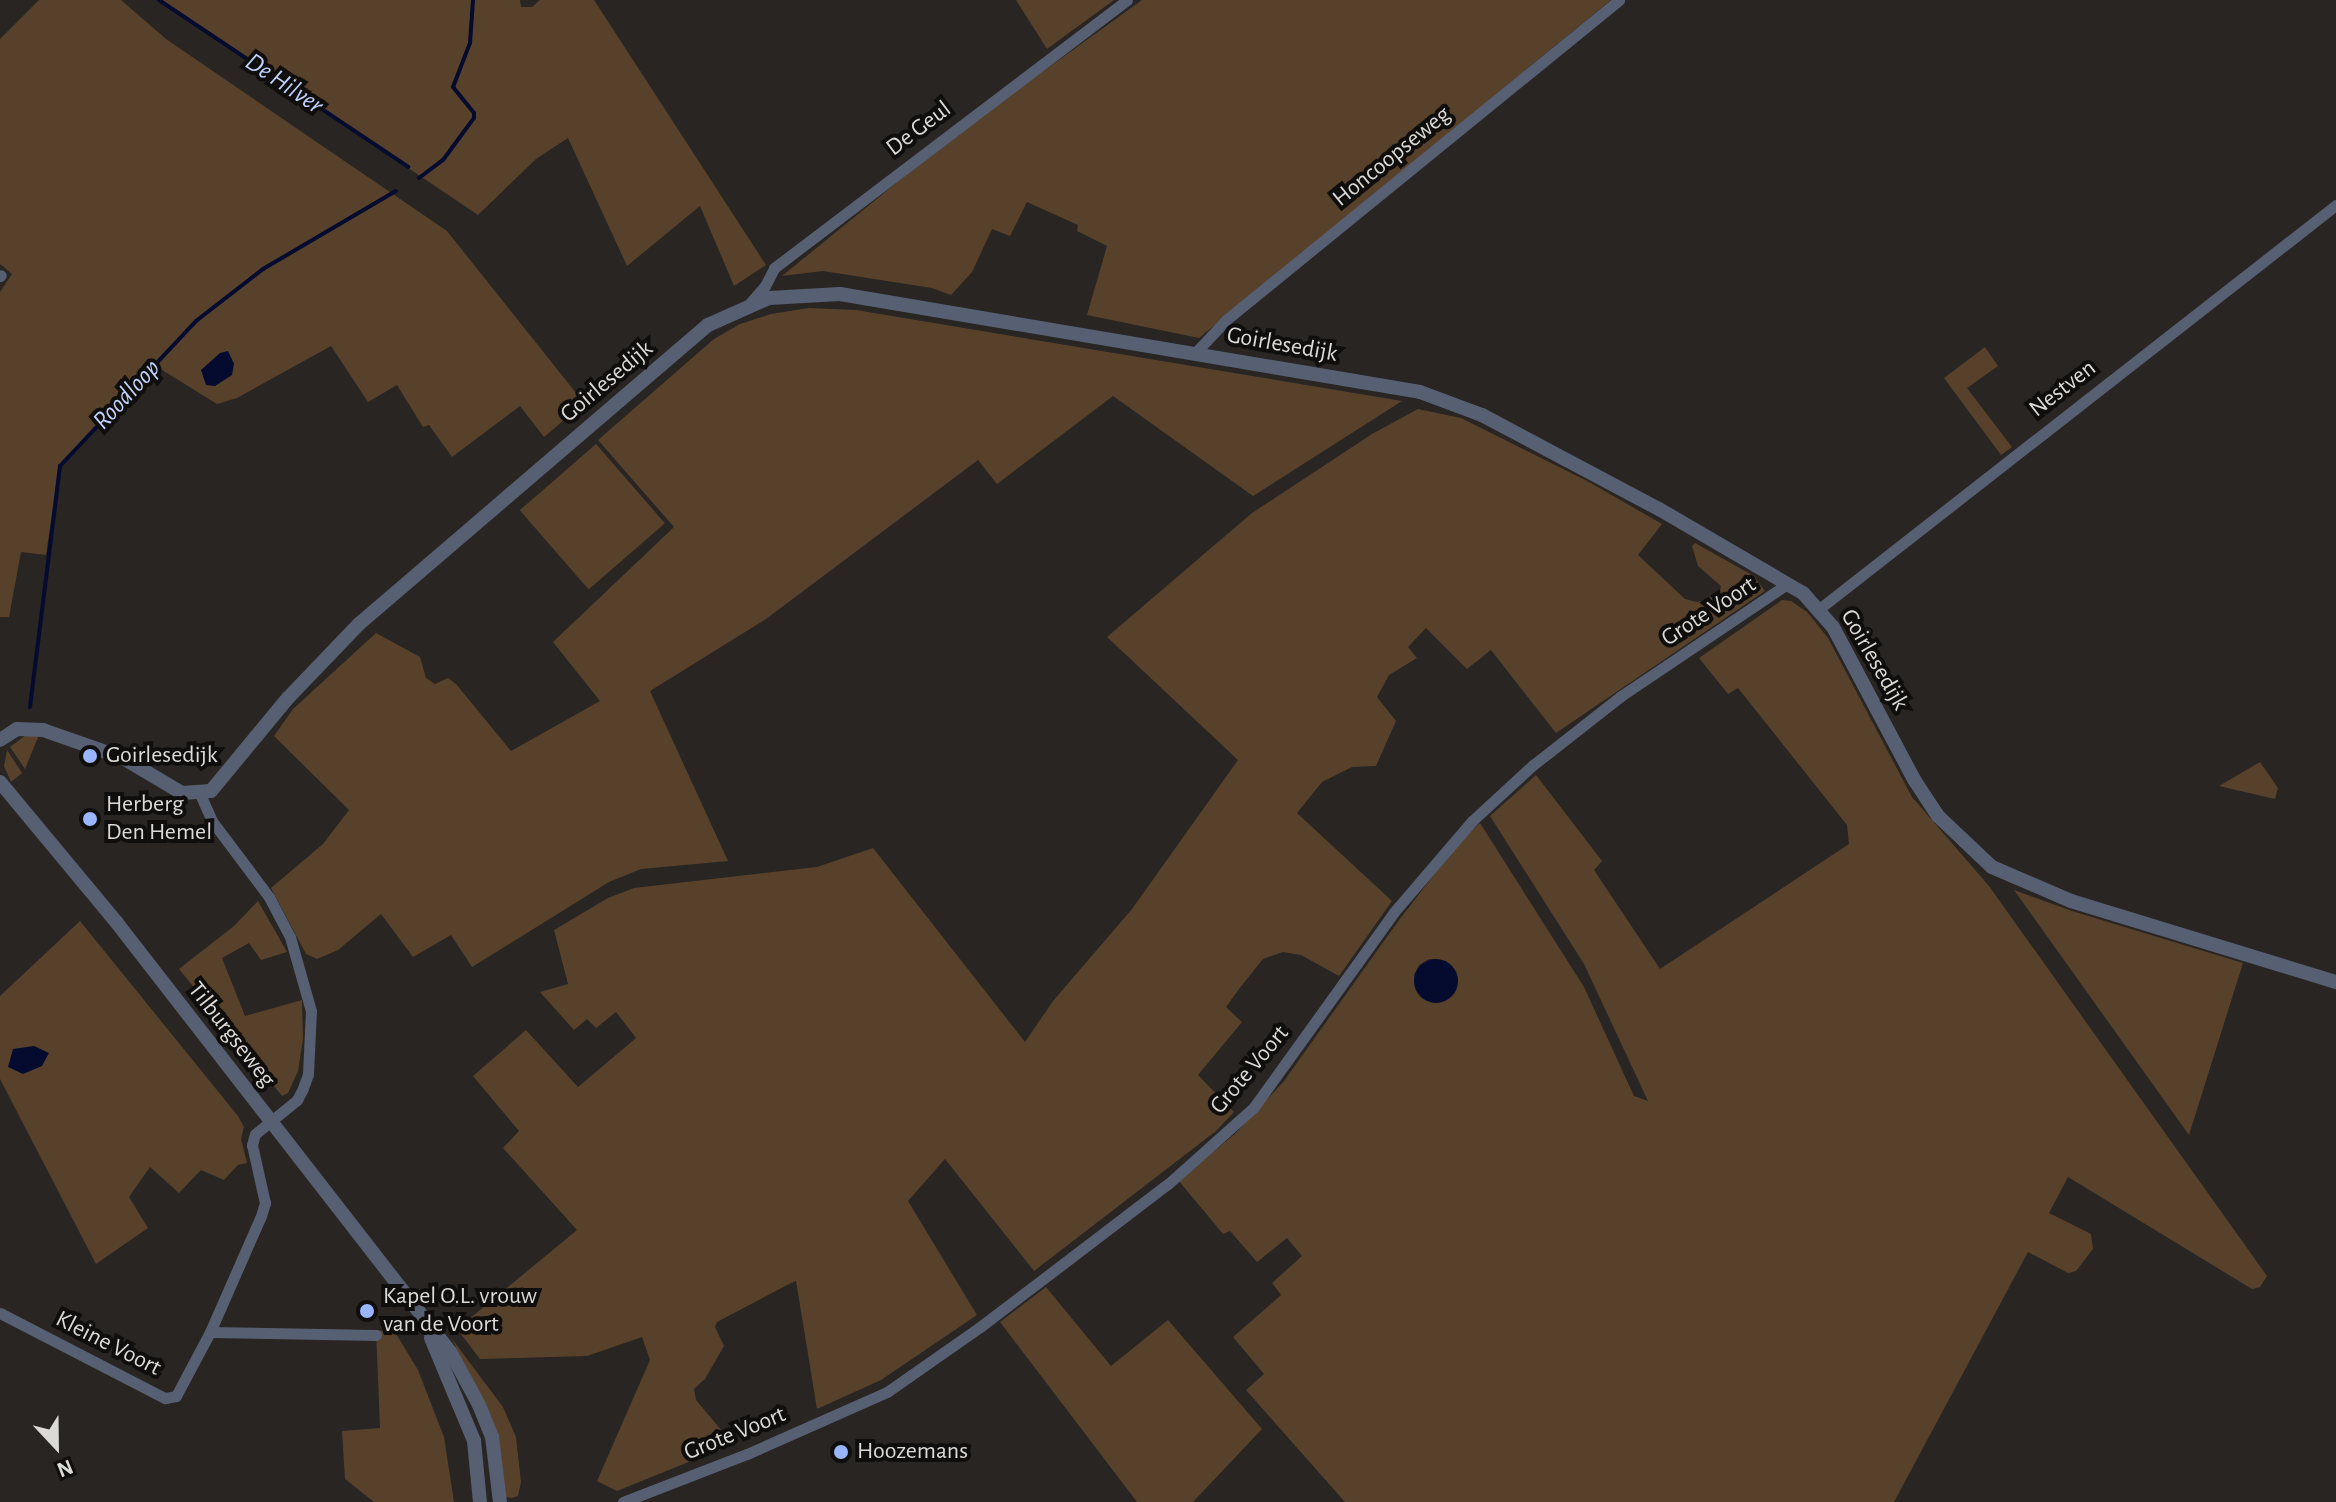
<!DOCTYPE html>
<style>
body{margin:0}
#map{position:relative;width:2336px;height:1502px;overflow:hidden;background:#282522;font-family:"Alegreya Sans",sans-serif}
div>[style]{position:absolute}
.green>*{inset:0;background:#58412b;transform-origin:0 0}
.water>*{inset:0;background:#040b2f}
.round{border-radius:50%}
.stream>*{height:4px;margin:-2px;padding:0 2px;transform-origin:2px;border-radius:2px;background:#040b2f}
.minor>*{height:11px;margin:-5.5px;padding:0 5.5px;transform-origin:5.5px;border-radius:5.5px;background:#575f73}
.tertiary>*{height:14px;margin:-7px;padding:0 7px;transform-origin:7px;border-radius:7px;background:#575f73}
.dots>*{width:22px;height:22px;translate:-50% -50%;box-sizing:border-box;border:4px solid #100e0d;border-radius:50%}
span{translate:-50% -50%;white-space:nowrap;text-align:center;line-height:1.15;-webkit-text-stroke:8px #100e0d;paint-order:stroke}
.street-label{font-size:24px;color:#dcdad7}
.poi-label{font-size:24px;color:#dcdad7}
.left{translate:0 -50%;text-align:left}
.water-label{font-size:26px;color:#c0d1fb;font-style:italic}
.north{position:absolute;left:16px;top:1406px;width:80px;height:80px;-webkit-text-stroke:6px #100e0d;paint-order:stroke;rotate:158deg;font-size:22px;font-weight:700;line-height:32px;text-align:center;color:#dcdad7}
.north::after{content:'';display:block;margin:auto;width:28px;height:36px;background:#dcdad7;clip-path:polygon(50% 0,100% 100%,50% 72%,0 100%)}
</style>
<div id="map">
<div class="green">
<div style="clip-path:polygon(39px 0,121px 0,166px 39px,447px 231px,584px 403px,544px 437px,520px 406px,452px 457px,429px 425px,423px 427px,397px 385px,368px 402px,331px 346px,237px 398px,217px 404px,154px 365px,59px 466px,46px 555px,21px 552px,9px 617px,0 617px,0 292px,12px 274px,0 264px,0 39px)"></div>
<div style="clip-path:polygon(159px 0,520px 0,521px 7px,532px 7px,540px 0,594px 0,766px 265px,734px 286px,700px 206px,627px 266px,568px 138px,536px 159px,478px 215px)"></div>
<div style="clip-path:polygon(1016px 0,1114px 0,1047px 49px)"></div>
<div style="clip-path:polygon(1142px 0,1611px 0,1199px 338px,1087px 315px,1107px 246px,1077px 231px,1078px 225px,1027px 202px,1010px 236px,992px 229px,972px 272px,951px 295px,932px 288px,823px 271px,782px 276px,959px 132px)"></div>
<div style="clip-path:polygon(809px 308px,856px 310px,1402px 401px,1253px 496px,1113px 396px,997px 484px,978px 460px,766px 619px,650px 691px,728px 861px,641px 869px,609px 882px,472px 967px,451px 935px,413px 957px,381px 914px,338px 950px,317px 959px,306px 954px,271px 888px,323px 844px,349px 810px,274px 736px,293px 709px,376px 633px,420px 657px,426px 678px,435px 684px,448px 678px,456px 684px,511px 751px,600px 701px,553px 642px,674px 527px,598px 440px,714px 339px,740px 324px,771px 314px)"></div>
<div style="clip-path:polygon(1985px 347px,1998px 366px,1967px 388px,2012px 447px,2001px 455px,1944px 378px)"></div>
<div style="clip-path:polygon(1418px 409px,1461px 418px,1589px 482px,1662px 524px,1638px 555px,1685px 599px,1697px 602px,1708px 599px,1720px 591px,1721px 586px,1698px 566px,1692px 546px,1695px 543px,1754px 576px,1765px 591px,1556px 733px,1491px 650px,1467px 669px,1426px 628px,1408px 647px,1417px 658px,1389px 675px,1377px 697px,1396px 721px,1376px 766px,1352px 767px,1322px 782px,1297px 813px,1392px 901px,1339px 976px,1301px 955px,1283px 952px,1263px 959px,1239px 989px,1226px 1007px,1242px 1022px,1198px 1075px,1234px 1112px,1216px 1131px,1034px 1271px,945px 1159px,908px 1201px,977px 1315px,881px 1380px,817px 1409px,796px 1281px,791px 1283px,717px 1322px,715px 1327px,724px 1346px,705px 1379px,694px 1389px,696px 1400px,733px 1444px,617px 1491px,597px 1481px,650px 1360px,642px 1337px,587px 1356px,480px 1359px,457px 1329px,577px 1230px,503px 1148px,519px 1131px,473px 1076px,526px 1030px,578px 1087px,636px 1038px,616px 1012px,596px 1028px,587px 1019px,574px 1030px,540px 992px,568px 984px,554px 930px,608px 898px,634px 888px,817px 867px,873px 848px,1025px 1042px,1053px 1001px,1132px 909px,1238px 760px,1107px 637px,1252px 513px,1372px 434px)"></div>
<div style="left:596px;top:444px;width:105px;height:101px;rotate:49deg"></div>
<div style="clip-path:polygon(evenodd,1782px 600px,1791px 601px,1807px 612px,1828px 638px,1912px 797px,1989px 886px,2267px 1276px,2260px 1287px,2252px 1289px,2068px 1177px,2049px 1213px,2091px 1234px,2093px 1249px,2076px 1271px,2068px 1273px,2028px 1252px,1894px 1502px,1345px 1502px,1246px 1390px,1264px 1374px,1233px 1337px,1281px 1295px,1272px 1283px,1302px 1256px,1287px 1238px,1257px 1262px,1230px 1231px,1223px 1234px,1178px 1180px,1235px 1134px,1284px 1081px,1399px 920px,1464px 836px,1480px 823px,1584px 987px,1634px 1096px,1648px 1101px,1584px 964px,1490px 816px,1536px 775px,1602px 861px,1594px 870px,1660px 969px,1849px 844px,1847px 825px,1738px 688px,1728px 694px,1699px 658px,1782px 600px,1429px 959px,1446px 961px,1458px 979px,1432px 1002px,1422px 998px,1414px 975px,1419px 965px,1429px 959px)"></div>
<div style="clip-path:polygon(26px 735px,39px 735px,25px 769px,10px 747px)"></div>
<div style="clip-path:polygon(7px 750px,22px 773px,11px 782px,4px 766px)"></div>
<div style="clip-path:polygon(2260px 762px,2278px 788px,2275px 799px,2219px 786px)"></div>
<div style="clip-path:polygon(2014px 890px,2072px 911px,2243px 963px,2189px 1135px)"></div>
<div style="clip-path:polygon(258px 901px,287px 952px,261px 960px,249px 943px,222px 958px,245px 1016px,302px 1000px,303px 1039px,298px 1071px,288px 1093px,282px 1096px,179px 969px,234px 926px)"></div>
<div style="clip-path:polygon(80px 921px,238px 1116px,244px 1127px,241px 1139px,247px 1163px,238px 1165px,224px 1180px,201px 1170px,179px 1193px,150px 1167px,129px 1197px,148px 1228px,96px 1264px,0 1079px,0 996px)"></div>
<div style="clip-path:polygon(1046px 1287px,1111px 1366px,1168px 1320px,1262px 1429px,1193px 1502px,1137px 1502px,1000px 1322px)"></div>
<div style="clip-path:polygon(376px 1330px,395px 1332px,418px 1370px,444px 1437px,454px 1502px,374px 1502px,345px 1479px,342px 1431px,380px 1428px)"></div>
<div style="clip-path:polygon(452px 1339px,503px 1407px,516px 1437px,521px 1482px,518px 1496px,512px 1498px,506px 1497px,492px 1422px)"></div>
</div>
<div class="water">
<div style="clip-path:polygon(228px 351px,234px 364px,232px 375px,215px 386px,206px 385px,201px 370px,220px 353px)"></div>
<div class="round" style="left:1414px;top:959px;width:44px;height:44px"></div>
<div style="clip-path:polygon(34px 1046px,49px 1053px,42px 1066px,23px 1074px,8px 1067px,13px 1049px)"></div>
</div>
<div class="stream">
<div style="left:159px;top:0;width:300px;rotate:33.8deg"></div>
<div style="left:419px;top:178px;width:30px;rotate:-37deg"></div>
<div style="left:443px;top:160px;width:52px;rotate:-53.6deg"></div>
<div style="left:474px;top:118px;width:5px;rotate:-90deg"></div>
<div style="left:474px;top:113px;width:33px;rotate:-129deg"></div>
<div style="left:453px;top:87px;width:47px;rotate:-68.9deg"></div>
<div style="left:470px;top:43px;width:43px;rotate:-86deg"></div>
<div style="left:30px;top:707px;width:243px;rotate:-82.9deg"></div>
<div style="left:60px;top:466px;width:199px;rotate:-46.8deg"></div>
<div style="left:196px;top:321px;width:85px;rotate:-37.8deg"></div>
<div style="left:263px;top:269px;width:154px;rotate:-30.4deg"></div>
</div>
<div class="minor">
<div style="left:0;top:276px;width:1px;rotate:-45deg"></div>
<div style="left:750px;top:303px;width:23px;rotate:-49deg"></div>
<div style="left:765px;top:286px;width:20px;rotate:-63deg"></div>
<div style="left:774px;top:268px;width:443px;rotate:-37.2deg"></div>
<div style="left:1196px;top:352px;width:44px;rotate:-46.8deg"></div>
<div style="left:1226px;top:320px;width:507px;rotate:-39.15deg"></div>
<div style="left:1819px;top:609px;width:656px;rotate:-38.01deg"></div>
<div style="left:0;top:1313px;width:186px;rotate:27.3deg"></div>
<div style="left:165px;top:1398px;width:11px;rotate:-10deg"></div>
<div style="left:176px;top:1396px;width:72px;rotate:-62deg"></div>
<div style="left:210px;top:1332px;width:127px;rotate:-66.3deg"></div>
<div style="left:261px;top:1216px;width:14px;rotate:-73deg"></div>
<div style="left:265px;top:1203px;width:59px;rotate:-102.6deg"></div>
<div style="left:252px;top:1145px;width:11px;rotate:-75deg"></div>
<div style="left:255px;top:1134px;width:54px;rotate:-39deg"></div>
<div style="left:297px;top:1100px;width:13px;rotate:-63deg"></div>
<div style="left:303px;top:1088px;width:15px;rotate:-70deg"></div>
<div style="left:308px;top:1074px;width:63px;rotate:-87.3deg"></div>
<div style="left:311px;top:1011px;width:77px;rotate:-105.8deg"></div>
<div style="left:290px;top:937px;width:45px;rotate:-117.7deg"></div>
<div style="left:269px;top:897px;width:95px;rotate:-126.9deg"></div>
<div style="left:212px;top:821px;width:30px;rotate:-114deg"></div>
<div style="left:210px;top:1332px;width:166px;rotate:1deg"></div>
<div style="left:623px;top:1502px;width:133px;rotate:-21.2deg"></div>
<div style="left:747px;top:1454px;width:153px;rotate:-23.9deg"></div>
<div style="left:887px;top:1392px;width:113px;rotate:-35deg"></div>
<div style="left:980px;top:1327px;width:236px;rotate:-37.3deg"></div>
<div style="left:1168px;top:1184px;width:115px;rotate:-41.8deg"></div>
<div style="left:1254px;top:1107px;width:240px;rotate:-54.3deg"></div>
<div style="left:1394px;top:912px;width:120px;rotate:-49.4deg"></div>
<div style="left:1472px;top:821px;width:83px;rotate:-42.6deg"></div>
<div style="left:1533px;top:765px;width:112px;rotate:-38.1deg"></div>
<div style="left:1621px;top:696px;width:200px;rotate:-34deg"></div>
</div>
<div class="tertiary">
<div style="left:0;top:740px;width:20px;rotate:-33deg"></div>
<div style="left:17px;top:729px;width:26px;rotate:2deg"></div>
<div style="left:43px;top:730px;width:85px;rotate:19.3deg"></div>
<div style="left:123px;top:758px;width:69px;rotate:30.7deg"></div>
<div style="left:182px;top:793px;width:29px;rotate:-4deg"></div>
<div style="left:211px;top:791px;width:121px;rotate:-50.4deg"></div>
<div style="left:288px;top:698px;width:103px;rotate:-46.2deg"></div>
<div style="left:359px;top:624px;width:460px;rotate:-40.6deg"></div>
<div style="left:708px;top:325px;width:67px;rotate:-23.9deg"></div>
<div style="left:769px;top:298px;width:71px;rotate:-3.2deg"></div>
<div style="left:840px;top:294px;width:588px;rotate:9.59deg"></div>
<div style="left:1420px;top:392px;width:66px;rotate:20.4deg"></div>
<div style="left:1482px;top:415px;width:200px;rotate:28deg"></div>
<div style="left:1659px;top:509px;width:167px;rotate:30.3deg"></div>
<div style="left:1803px;top:593px;width:45px;rotate:48.6deg"></div>
<div style="left:1833px;top:627px;width:174px;rotate:62deg"></div>
<div style="left:1915px;top:781px;width:42px;rotate:56.7deg"></div>
<div style="left:1938px;top:816px;width:74px;rotate:43.4deg"></div>
<div style="left:1992px;top:867px;width:86px;rotate:23.3deg"></div>
<div style="left:2071px;top:901px;width:277px;rotate:17deg"></div>
<div style="left:0;top:782px;width:183px;rotate:50.3deg"></div>
<div style="left:117px;top:923px;width:544px;rotate:52.16deg"></div>
<div style="left:451px;top:1353px;width:59px;rotate:61.7deg"></div>
<div style="left:479px;top:1405px;width:35px;rotate:68deg"></div>
<div style="left:492px;top:1437px;width:65px;rotate:83deg"></div>
<div style="left:431px;top:1338px;width:112px;rotate:67.3deg"></div>
<div style="left:474px;top:1441px;width:61px;rotate:84.4deg"></div>
</div>
<div class="dots">
<div style="left:90px;top:756px;background:#99b5fd"></div>
<div style="left:90px;top:819px;background:#99b5fd"></div>
<div style="left:367px;top:1311px;background:#99b5fd"></div>
<div style="left:841px;top:1452px;background:#99b5fd"></div>
</div>
<div class="street-label">
<span style="left:919px;top:129px;rotate:-37deg">De Geul</span>
<span style="left:1392px;top:157px;rotate:-39deg">Honcoopseweg</span>
<span style="left:1282px;top:345px;rotate:10deg">Goirlesedijk</span>
<span style="left:607px;top:382px;rotate:-40deg">Goirlesedijk</span>
<span style="left:2063px;top:389px;rotate:-38deg">Nestven</span>
<span style="left:1709px;top:612px;rotate:-33deg">Grote Voort</span>
<span style="left:1874px;top:660px;rotate:60deg">Goirlesedijk</span>
<span style="left:231px;top:1035px;rotate:52deg">Tilburgseweg</span>
<span style="left:1250px;top:1070px;rotate:-50deg">Grote Voort</span>
<span style="left:108px;top:1344px;rotate:27deg">Kleine Voort</span>
<span style="left:735px;top:1434px;rotate:-22deg">Grote Voort</span>
</div>
<div class="poi-label">
<span class="left" style="left:106px;top:756px">Goirlesedijk</span>
<span class="left" style="left:106px;top:819px">Herberg<br>Den Hemel</span>
<span class="left" style="left:383px;top:1311px">Kapel O.L. vrouw<br>van de Voort</span>
<span class="left" style="left:857px;top:1452px">Hoozemans</span>
</div>
<div class="water-label">
<span style="left:284px;top:84px;rotate:34deg">De Hilver</span>
<span style="left:127px;top:395px;rotate:-47deg">Roodloop</span>
</div>
<div class="north">N</div>
</div>
